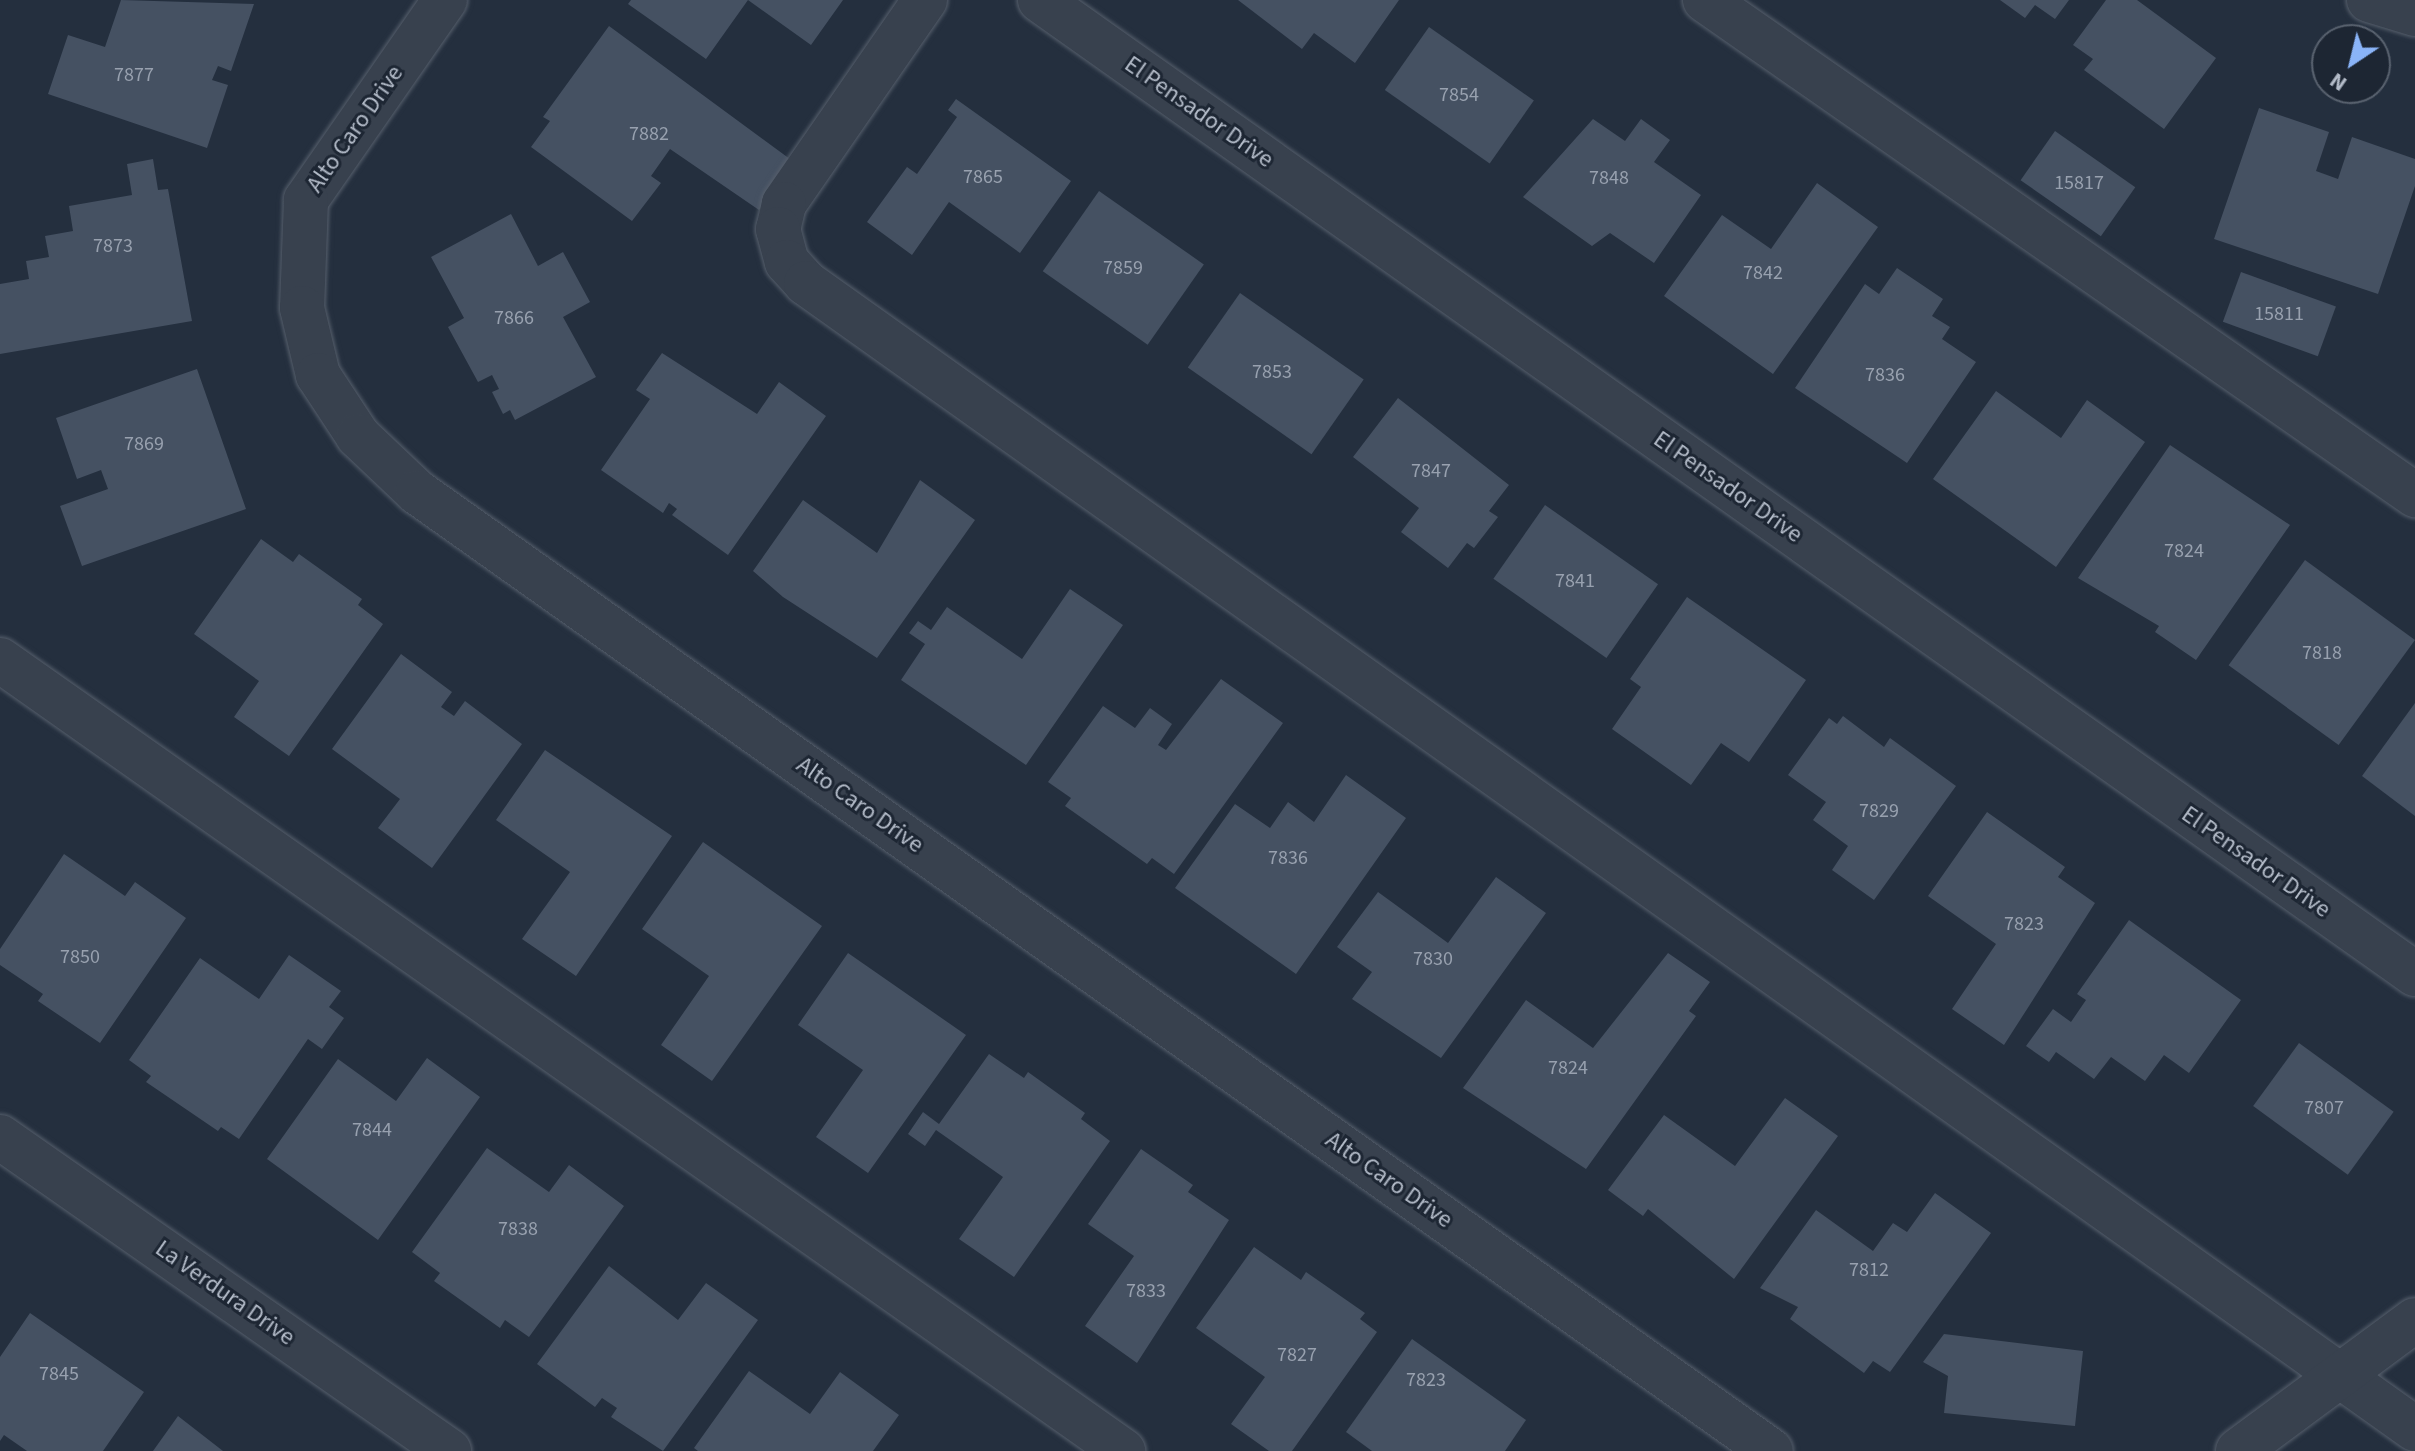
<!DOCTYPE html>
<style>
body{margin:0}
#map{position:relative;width:2415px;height:1451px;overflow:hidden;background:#242f3e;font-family:"Source Sans 3",sans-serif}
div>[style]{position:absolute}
.building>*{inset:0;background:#455162;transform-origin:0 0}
.roads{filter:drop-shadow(0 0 2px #565f6c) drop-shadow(0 0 2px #565f6c)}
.minor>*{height:44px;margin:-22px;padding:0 22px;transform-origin:22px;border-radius:22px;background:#38414e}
span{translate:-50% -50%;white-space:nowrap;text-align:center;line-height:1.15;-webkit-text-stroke:6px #1d2633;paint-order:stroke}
.number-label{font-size:20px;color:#98a1af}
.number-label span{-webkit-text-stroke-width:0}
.street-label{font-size:24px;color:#b4bcc9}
.north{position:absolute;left:2311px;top:24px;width:80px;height:80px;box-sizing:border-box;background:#1d2633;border:2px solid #59626f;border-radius:50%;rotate:215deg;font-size:22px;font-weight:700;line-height:32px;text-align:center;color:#b4bcc9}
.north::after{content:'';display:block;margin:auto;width:28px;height:36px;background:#8ab4f8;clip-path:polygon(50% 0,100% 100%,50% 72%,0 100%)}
</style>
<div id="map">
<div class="building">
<div style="clip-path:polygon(121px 0,254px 4px,231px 71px,218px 66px,212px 80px,228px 85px,207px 148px,48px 94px,68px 35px,105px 47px)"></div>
<div style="clip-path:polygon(631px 0,843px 0,811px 45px,748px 0,706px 59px,628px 4px)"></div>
<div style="clip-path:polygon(1238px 0,1399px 0,1355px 63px,1314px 33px,1302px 49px)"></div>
<div style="clip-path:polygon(2000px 0,2069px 0,2055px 19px,2035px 5px,2025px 18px)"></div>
<div style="clip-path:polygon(2106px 0,2137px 0,2216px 58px,2164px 129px,2084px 70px,2093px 59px,2073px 45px)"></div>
<div style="clip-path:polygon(609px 26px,794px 162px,759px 210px,670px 149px,651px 176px,661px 183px,632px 221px,531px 147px,550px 121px,543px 117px)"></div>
<div style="left:1429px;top:27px;width:128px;height:77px;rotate:35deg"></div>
<div style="clip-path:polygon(956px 99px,1071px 181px,1020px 253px,949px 202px,912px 255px,867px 222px,907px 167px,917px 174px,957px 117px,948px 110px)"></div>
<div style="clip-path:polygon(2259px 108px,2329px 132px,2316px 171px,2338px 179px,2352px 137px,2415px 159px,2415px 186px,2378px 294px,2214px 239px)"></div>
<div style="clip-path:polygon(1593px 119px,1625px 141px,1641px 119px,1670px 140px,1654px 162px,1701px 195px,1654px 263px,1610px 233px,1592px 246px,1523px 197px)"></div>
<div style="left:2055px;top:131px;width:98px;height:60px;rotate:35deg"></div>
<div style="clip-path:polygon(153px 159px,158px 190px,168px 189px,192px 321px,0 354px,0 284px,29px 279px,26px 261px,49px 257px,45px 236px,73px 231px,69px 206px,132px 195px,127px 164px)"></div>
<div style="clip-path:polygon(1817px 183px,1878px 227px,1773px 374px,1664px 296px,1722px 215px,1771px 249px)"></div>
<div style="left:1099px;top:191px;width:128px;height:98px;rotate:35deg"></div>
<div style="clip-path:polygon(511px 214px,538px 266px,563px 252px,590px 302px,563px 317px,596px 377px,515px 420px,510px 410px,503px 414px,492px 392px,499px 389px,492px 375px,478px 382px,448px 327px,464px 318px,431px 257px)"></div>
<div style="clip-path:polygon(1897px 268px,1943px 299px,1932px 316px,1950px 327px,1942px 339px,1976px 362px,1907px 463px,1795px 388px,1865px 284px,1879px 294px)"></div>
<div style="left:2241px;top:272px;width:101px;height:53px;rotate:20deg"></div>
<div style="left:1240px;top:293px;width:151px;height:91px;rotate:35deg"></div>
<div style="clip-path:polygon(662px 353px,757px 414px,779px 382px,826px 416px,728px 555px,672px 515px,677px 509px,669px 503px,663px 513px,601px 470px,650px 399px,636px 390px)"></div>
<div style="clip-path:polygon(197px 369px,246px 509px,82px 566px,60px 506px,108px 489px,101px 470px,77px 479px,56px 418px)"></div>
<div style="clip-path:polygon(1996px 391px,2061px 438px,2087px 400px,2145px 442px,2056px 567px,1933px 479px)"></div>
<div style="clip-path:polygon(1398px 398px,1509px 485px,1489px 511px,1498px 517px,1474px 548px,1467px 543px,1448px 568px,1401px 532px,1419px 508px,1353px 457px)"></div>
<div style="clip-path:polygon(2170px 445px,2290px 525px,2196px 660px,2155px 632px,2159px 626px,2078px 578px)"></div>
<div style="clip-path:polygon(920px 480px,975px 520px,877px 658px,783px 597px,753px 571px,803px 500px,877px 553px)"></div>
<div style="left:1545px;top:505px;width:138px;height:90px;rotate:35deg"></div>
<div style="clip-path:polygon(261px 539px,293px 562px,299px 554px,362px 599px,358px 605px,383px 624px,289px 756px,234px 717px,259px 681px,194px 634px)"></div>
<div style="left:2305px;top:560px;width:136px;height:130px;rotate:36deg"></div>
<div style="clip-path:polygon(1070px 589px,1123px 625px,1026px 765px,901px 680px,925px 644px,909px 633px,918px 621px,931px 630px,947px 607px,1022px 659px)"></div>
<div style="clip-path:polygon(1687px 597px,1806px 680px,1749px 762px,1721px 743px,1691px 785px,1612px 729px,1641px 687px,1630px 679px)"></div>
<div style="clip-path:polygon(401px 654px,452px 692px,441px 707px,454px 716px,465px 701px,522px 744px,432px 868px,378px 828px,400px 799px,332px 749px)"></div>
<div style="clip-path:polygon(1221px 679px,1283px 723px,1174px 874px,1152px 858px,1147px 864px,1065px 806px,1071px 798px,1048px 782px,1103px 706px,1135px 728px,1150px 708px,1172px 724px,1158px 745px,1166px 750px)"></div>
<div style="clip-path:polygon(2415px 703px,2415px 816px,2362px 776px)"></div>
<div style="clip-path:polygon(1843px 716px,1884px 747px,1890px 738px,1956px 786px,1874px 900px,1832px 870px,1848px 846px,1813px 820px,1826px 802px,1788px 775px,1829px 718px,1837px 724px)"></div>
<div style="clip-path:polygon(545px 750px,672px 836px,576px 976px,522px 939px,570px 872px,496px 820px)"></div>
<div style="clip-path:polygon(1346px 775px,1406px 818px,1296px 974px,1175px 888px,1235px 804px,1270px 828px,1288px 802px,1314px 822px)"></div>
<div style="clip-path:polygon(1987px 812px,2065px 867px,2058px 877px,2095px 903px,2004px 1045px,1952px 1009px,1996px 944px,1928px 896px)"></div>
<div style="clip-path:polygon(703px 842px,822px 926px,712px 1081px,661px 1045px,709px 976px,642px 929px)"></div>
<div style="clip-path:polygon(64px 854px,125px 896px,135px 882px,186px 918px,100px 1043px,38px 1001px,43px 994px,0 965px,0 949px)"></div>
<div style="clip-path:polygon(1496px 877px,1546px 913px,1441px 1058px,1352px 999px,1372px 972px,1337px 947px,1378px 892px,1448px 943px)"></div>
<div style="clip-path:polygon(2129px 920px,2241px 1000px,2189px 1073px,2164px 1055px,2145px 1081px,2111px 1057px,2094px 1079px,2056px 1052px,2049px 1062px,2026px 1046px,2053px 1009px,2071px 1022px,2086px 1000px,2077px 994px)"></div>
<div style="clip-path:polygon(848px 953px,966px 1035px,868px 1173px,816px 1137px,863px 1070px,798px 1025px)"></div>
<div style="clip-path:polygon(1668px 953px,1710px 982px,1689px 1011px,1696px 1016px,1586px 1169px,1463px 1088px,1526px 1000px,1593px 1048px)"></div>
<div style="clip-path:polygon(289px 955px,341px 991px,329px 1007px,344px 1018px,322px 1049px,308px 1039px,239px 1139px,221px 1127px,218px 1131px,146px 1082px,151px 1076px,129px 1060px,200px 958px,259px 999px)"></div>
<div style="left:2299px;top:1043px;width:117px;height:78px;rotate:36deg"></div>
<div style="clip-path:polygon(989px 1054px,1024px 1078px,1028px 1072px,1085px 1113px,1081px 1119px,1110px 1141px,1014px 1277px,959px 1239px,1003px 1177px,936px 1130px,925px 1146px,908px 1134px,923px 1112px,939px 1124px)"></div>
<div style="clip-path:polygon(427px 1058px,480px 1097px,378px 1240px,267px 1159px,338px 1059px,396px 1101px)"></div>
<div style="clip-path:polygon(1785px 1098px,1838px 1136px,1734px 1279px,1648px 1209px,1643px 1216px,1608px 1190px,1664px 1115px,1735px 1166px)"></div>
<div style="clip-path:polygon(487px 1148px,549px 1192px,569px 1165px,624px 1206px,529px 1337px,505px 1320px,500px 1328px,434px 1281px,440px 1273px,412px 1252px)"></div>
<div style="clip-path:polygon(1141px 1149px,1193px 1185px,1188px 1192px,1229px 1220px,1137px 1363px,1085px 1326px,1134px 1256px,1088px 1224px)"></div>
<div style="clip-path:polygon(1935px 1193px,1991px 1233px,1890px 1372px,1873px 1361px,1864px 1373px,1790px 1319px,1798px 1307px,1760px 1288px,1816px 1210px,1873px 1251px,1893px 1223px,1907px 1232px)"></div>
<div style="clip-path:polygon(1254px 1247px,1301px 1280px,1306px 1272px,1365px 1313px,1360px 1319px,1377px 1332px,1292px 1451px,1269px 1451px,1231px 1424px,1265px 1377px,1196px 1328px)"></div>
<div style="clip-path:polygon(609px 1266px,678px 1320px,706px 1283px,758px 1320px,663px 1451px,611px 1417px,617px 1408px,602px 1398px,595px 1407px,537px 1364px)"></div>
<div style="clip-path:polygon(30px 1313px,144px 1392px,103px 1451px,27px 1451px,4px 1435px,0 1441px,0 1357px)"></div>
<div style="clip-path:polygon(1944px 1334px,2083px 1351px,2075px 1426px,1944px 1413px,1948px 1376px,1923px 1362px)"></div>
<div style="clip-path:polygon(1412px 1339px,1526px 1420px,1505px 1451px,1372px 1451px,1346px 1432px)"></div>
<div style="clip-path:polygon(749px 1371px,810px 1414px,840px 1372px,899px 1415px,873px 1451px,698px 1451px,694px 1448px)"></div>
<div style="clip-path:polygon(178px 1416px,223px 1451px,153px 1451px)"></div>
</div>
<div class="roads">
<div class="minor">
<div style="left:445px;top:0;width:244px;rotate:124.8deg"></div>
<div style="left:306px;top:200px;width:108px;rotate:92.1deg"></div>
<div style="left:302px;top:308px;width:69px;rotate:76.6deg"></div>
<div style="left:318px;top:375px;width:73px;rotate:56.7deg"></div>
<div style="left:358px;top:436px;width:81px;rotate:43.5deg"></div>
<div style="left:417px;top:492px;width:1659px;rotate:35.31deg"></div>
<div style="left:925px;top:0;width:248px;rotate:124.7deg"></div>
<div style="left:784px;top:204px;width:26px;rotate:103deg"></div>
<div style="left:778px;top:229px;width:34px;rotate:75deg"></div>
<div style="left:787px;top:262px;width:28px;rotate:48deg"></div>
<div style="left:806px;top:283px;width:1975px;rotate:35.46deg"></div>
<div style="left:1040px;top:0;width:1685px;rotate:35.31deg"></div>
<div style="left:1705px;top:0;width:866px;rotate:34.88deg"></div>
<div style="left:2369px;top:0;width:48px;rotate:16.9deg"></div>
<div style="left:0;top:660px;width:1374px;rotate:35.16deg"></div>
<div style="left:0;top:1137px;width:548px;rotate:34.97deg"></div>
<div style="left:2238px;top:1451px;width:220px;rotate:-36.5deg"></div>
</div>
</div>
<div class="number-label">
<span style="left:134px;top:75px">7877</span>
<span style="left:1459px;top:95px">7854</span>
<span style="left:649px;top:134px">7882</span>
<span style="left:983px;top:177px">7865</span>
<span style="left:1609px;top:178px">7848</span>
<span style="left:2079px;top:183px">15817</span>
<span style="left:113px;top:246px">7873</span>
<span style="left:1123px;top:268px">7859</span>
<span style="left:1763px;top:273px">7842</span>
<span style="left:2279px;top:314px">15811</span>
<span style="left:514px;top:318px">7866</span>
<span style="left:1272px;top:372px">7853</span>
<span style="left:1885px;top:375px">7836</span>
<span style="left:144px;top:444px">7869</span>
<span style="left:1431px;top:471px">7847</span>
<span style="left:2184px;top:551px">7824</span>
<span style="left:1575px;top:581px">7841</span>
<span style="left:2322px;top:653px">7818</span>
<span style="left:1879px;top:811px">7829</span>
<span style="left:1288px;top:858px">7836</span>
<span style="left:2024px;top:924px">7823</span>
<span style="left:80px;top:957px">7850</span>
<span style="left:1433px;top:959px">7830</span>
<span style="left:1568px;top:1068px">7824</span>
<span style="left:2324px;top:1108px">7807</span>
<span style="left:372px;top:1130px">7844</span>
<span style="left:518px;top:1229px">7838</span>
<span style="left:1869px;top:1270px">7812</span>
<span style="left:1146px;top:1291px">7833</span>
<span style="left:1297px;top:1355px">7827</span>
<span style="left:59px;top:1374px">7845</span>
<span style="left:1426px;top:1380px">7823</span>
</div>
<div class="street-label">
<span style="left:1199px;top:112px;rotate:35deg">El Pensador Drive</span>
<span style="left:355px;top:129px;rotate:-55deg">Alto Caro Drive</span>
<span style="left:1728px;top:487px;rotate:35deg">El Pensador Drive</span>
<span style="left:860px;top:805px;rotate:35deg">Alto Caro Drive</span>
<span style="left:2256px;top:862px;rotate:35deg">El Pensador Drive</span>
<span style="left:1389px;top:1180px;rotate:35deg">Alto Caro Drive</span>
<span style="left:225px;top:1293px;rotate:35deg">La Verdura Drive</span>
</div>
<div class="north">N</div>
</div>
